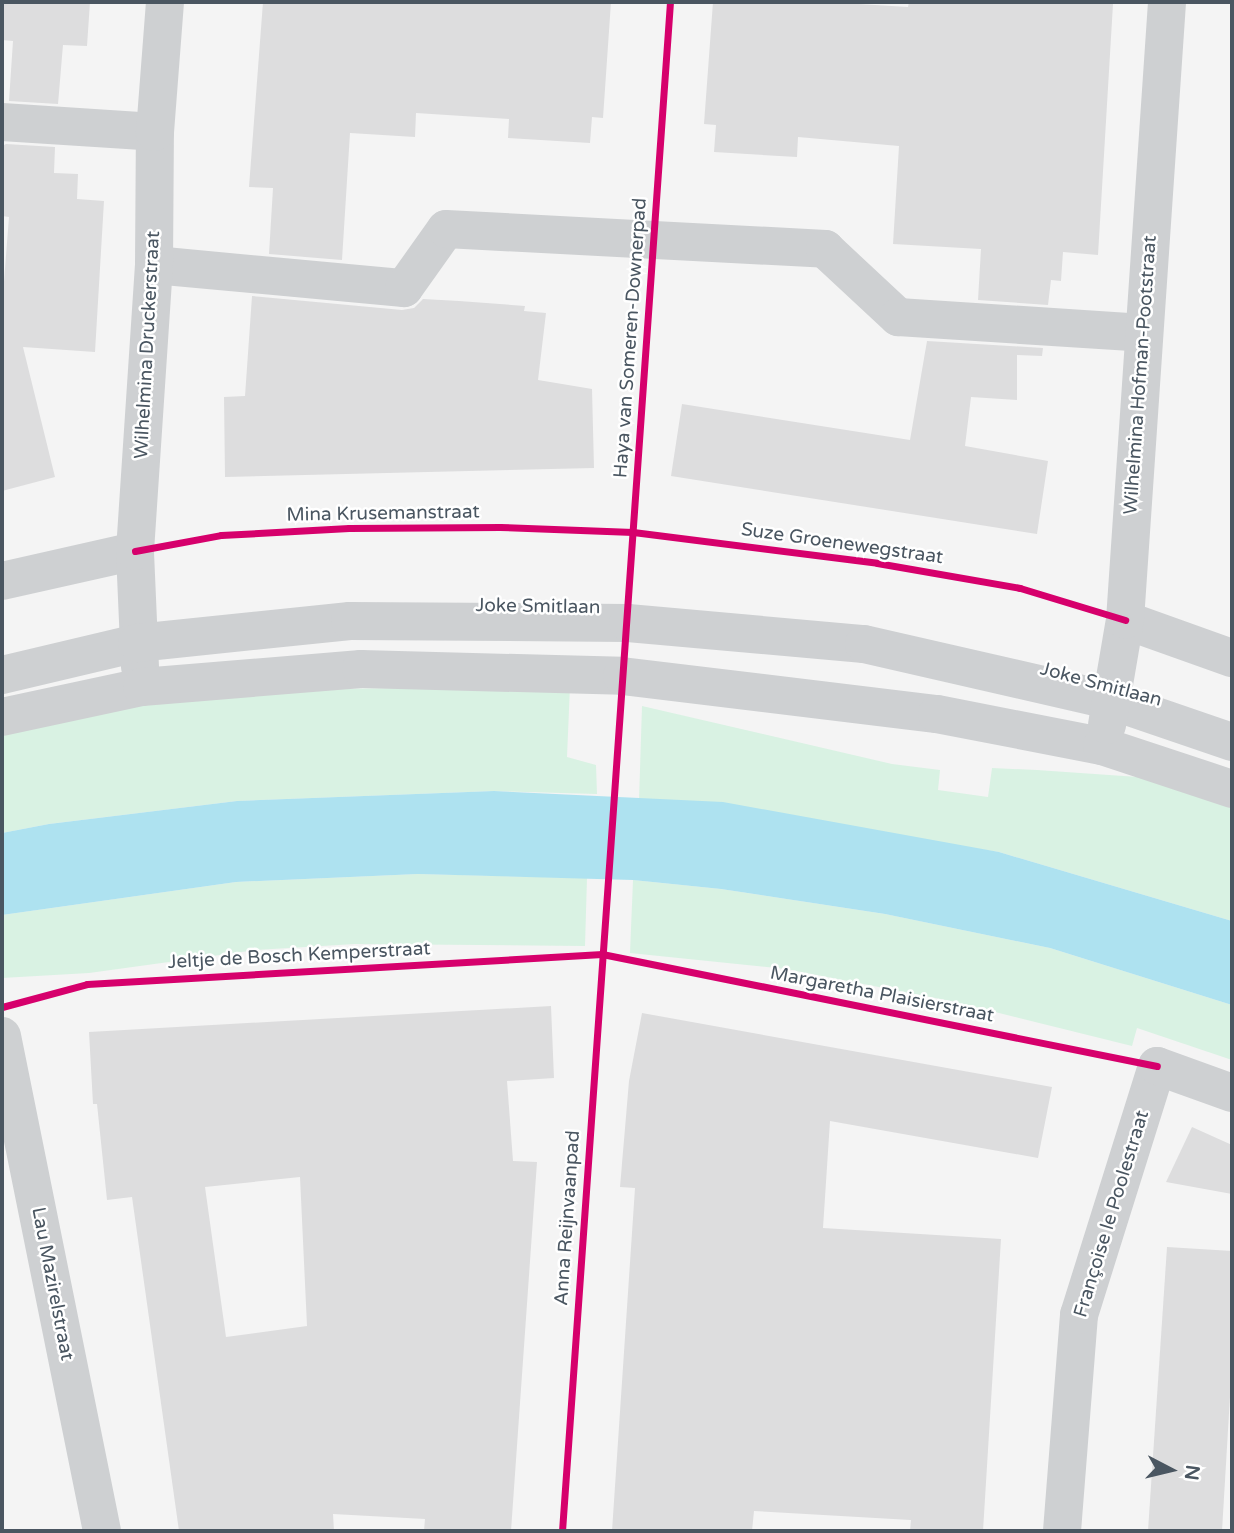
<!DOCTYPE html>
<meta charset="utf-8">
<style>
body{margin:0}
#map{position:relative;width:1234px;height:1533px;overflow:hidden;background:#f4f4f4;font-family:"Varela Round",sans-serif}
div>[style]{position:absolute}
.green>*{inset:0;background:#d9f2e3}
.water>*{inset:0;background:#aee2f0}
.building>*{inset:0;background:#ddddde}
.minor>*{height:38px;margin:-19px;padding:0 19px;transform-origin:19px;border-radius:19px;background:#ced0d2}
.cycleway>*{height:7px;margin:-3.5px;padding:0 3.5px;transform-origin:3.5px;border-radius:3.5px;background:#d6006c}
span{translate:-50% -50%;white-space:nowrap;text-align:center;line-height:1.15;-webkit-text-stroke:5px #fff;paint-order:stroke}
.street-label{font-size:19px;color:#4a5661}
.frame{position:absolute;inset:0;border:4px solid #4a5661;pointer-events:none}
.north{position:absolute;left:1136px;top:1435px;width:70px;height:70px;-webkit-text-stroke:5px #fff;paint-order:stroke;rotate:97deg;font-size:19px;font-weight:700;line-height:28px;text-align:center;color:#4a5661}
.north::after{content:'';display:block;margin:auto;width:24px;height:32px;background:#4a5661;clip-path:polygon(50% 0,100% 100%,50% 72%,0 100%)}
</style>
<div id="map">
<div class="green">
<div style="clip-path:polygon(570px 686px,567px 757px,596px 765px,597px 794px,494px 791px,237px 801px,49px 824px,2px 833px,2px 727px,83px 710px,326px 689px)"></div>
<div style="clip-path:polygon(642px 706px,892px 764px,940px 770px,938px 790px,988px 797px,992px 768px,1037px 770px,1138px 777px,1232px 806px,1232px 921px,999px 852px,639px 801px)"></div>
<div style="clip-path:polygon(418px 874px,587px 878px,585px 946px,355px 944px,256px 950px,89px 973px,2px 978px,2px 915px,236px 882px)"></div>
<div style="clip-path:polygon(633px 880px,721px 889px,885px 914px,1050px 948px,1232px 1005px,1232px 1060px,1137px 1028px,1132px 1046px,951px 1001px,786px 969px,630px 953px)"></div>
</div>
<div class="water">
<div style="clip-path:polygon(494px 791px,723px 802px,999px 852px,1232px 921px,1232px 1005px,1050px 948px,885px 914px,721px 889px,633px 880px,418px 874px,236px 882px,2px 915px,2px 833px,49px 824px,237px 801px)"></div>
</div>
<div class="building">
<div style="clip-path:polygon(2px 2px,90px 2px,87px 46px,63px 45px,58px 104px,9px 101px,13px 41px,2px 40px)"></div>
<div style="clip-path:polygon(263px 2px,611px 2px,603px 118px,592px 117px,590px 143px,508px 138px,509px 119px,416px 113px,415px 137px,350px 133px,342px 260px,269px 254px,273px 188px,249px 187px)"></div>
<div style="clip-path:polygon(713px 2px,826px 2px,908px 7px,909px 2px,1113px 4px,1098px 255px,1063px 252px,1061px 281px,1051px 280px,1048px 305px,978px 300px,981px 249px,893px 244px,899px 146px,798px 137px,797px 157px,714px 152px,716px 125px,704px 124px)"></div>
<div style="clip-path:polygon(6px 144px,55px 147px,54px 173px,78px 174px,77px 199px,104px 201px,95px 352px,23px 347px,55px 477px,2px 491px,2px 307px,9px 217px,2px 216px,2px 146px)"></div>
<div style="clip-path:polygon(252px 296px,402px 310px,414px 308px,423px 299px,459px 301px,525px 306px,524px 311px,546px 313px,538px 380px,592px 389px,594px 468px,225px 477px,224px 397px,245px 396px)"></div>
<div style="clip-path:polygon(927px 341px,1043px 348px,1042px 356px,1017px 355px,1017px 400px,971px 397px,965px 446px,1048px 461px,1037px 534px,671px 476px,682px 404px,910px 440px)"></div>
<div style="clip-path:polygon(evenodd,551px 1006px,554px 1078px,507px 1081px,513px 1161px,537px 1162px,511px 1531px,424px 1531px,425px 1519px,333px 1514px,334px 1531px,179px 1531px,132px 1197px,107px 1200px,97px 1104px,93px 1104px,89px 1032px,551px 1006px,300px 1177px,307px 1326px,226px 1337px,205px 1187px,300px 1177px)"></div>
<div style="clip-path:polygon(642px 1013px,1052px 1087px,1038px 1158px,830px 1121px,823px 1228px,1001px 1239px,983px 1531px,910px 1531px,911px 1520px,754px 1511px,752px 1531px,612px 1531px,635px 1188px,620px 1187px,629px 1081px)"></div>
<div style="clip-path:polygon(1192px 1127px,1232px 1145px,1232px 1194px,1166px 1182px)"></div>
<div style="clip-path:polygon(1167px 1247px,1232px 1251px,1232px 1363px,1222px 1531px,1148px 1531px)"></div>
</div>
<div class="minor">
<div style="left:2px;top:122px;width:153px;rotate:3.7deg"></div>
<div style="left:154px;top:265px;width:251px;rotate:5.3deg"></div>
<div style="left:404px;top:288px;width:72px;rotate:-54.6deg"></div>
<div style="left:446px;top:229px;width:380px;rotate:3deg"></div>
<div style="left:825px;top:249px;width:100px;rotate:43deg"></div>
<div style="left:898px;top:317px;width:246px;rotate:3.7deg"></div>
<div style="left:2px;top:581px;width:136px;rotate:-12.7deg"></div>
<div style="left:1125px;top:620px;width:114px;rotate:19.6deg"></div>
<div style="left:140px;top:667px;width:116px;rotate:-92.5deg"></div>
<div style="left:135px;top:551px;width:287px;rotate:-86.2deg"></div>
<div style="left:154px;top:265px;width:133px;rotate:-89.6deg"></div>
<div style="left:155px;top:132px;width:130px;rotate:-85.6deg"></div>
<div style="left:2px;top:675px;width:139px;rotate:-13.3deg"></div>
<div style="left:137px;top:643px;width:214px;rotate:-5.9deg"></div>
<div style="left:350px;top:621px;width:278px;rotate:0.4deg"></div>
<div style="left:628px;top:623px;width:237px;rotate:5.1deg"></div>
<div style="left:864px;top:644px;width:254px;rotate:12.9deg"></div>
<div style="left:1112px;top:701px;width:127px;rotate:18.9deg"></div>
<div style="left:2px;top:717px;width:143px;rotate:-12.1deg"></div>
<div style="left:142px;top:687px;width:220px;rotate:-4.7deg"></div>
<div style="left:361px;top:669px;width:261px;rotate:1.5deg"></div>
<div style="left:622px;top:676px;width:317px;rotate:6.9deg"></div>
<div style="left:937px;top:714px;width:168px;rotate:11deg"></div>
<div style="left:1102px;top:746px;width:137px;rotate:18.3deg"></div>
<div style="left:1107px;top:725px;width:107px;rotate:-80.3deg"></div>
<div style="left:1125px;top:620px;width:619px;rotate:-86.11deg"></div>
<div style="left:2px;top:1036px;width:505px;rotate:78.58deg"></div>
<div style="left:1062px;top:1531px;width:217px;rotate:-85.5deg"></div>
<div style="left:1079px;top:1315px;width:261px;rotate:-72.6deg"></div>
<div style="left:1157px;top:1066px;width:80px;rotate:19.8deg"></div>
</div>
<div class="cycleway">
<div style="left:135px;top:551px;width:87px;rotate:-10.5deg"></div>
<div style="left:221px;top:535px;width:128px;rotate:-3.1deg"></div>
<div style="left:349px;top:528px;width:151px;rotate:-0.4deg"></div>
<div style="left:500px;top:527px;width:133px;rotate:2.2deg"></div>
<div style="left:633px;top:532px;width:246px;rotate:7.2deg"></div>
<div style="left:877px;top:563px;width:145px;rotate:9.9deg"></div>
<div style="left:1020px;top:588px;width:110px;rotate:16.9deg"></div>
<div style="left:2px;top:1007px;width:88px;rotate:-15.1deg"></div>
<div style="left:87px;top:984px;width:516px;rotate:-3.33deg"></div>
<div style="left:602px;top:954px;width:566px;rotate:11.41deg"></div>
<div style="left:562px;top:1531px;width:1533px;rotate:-85.96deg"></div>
</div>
<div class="street-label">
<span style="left:631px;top:338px;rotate:-86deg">Haya van Someren-Downerpad</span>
<span style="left:148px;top:345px;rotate:-87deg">Wilhelmina Druckerstraat</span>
<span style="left:1141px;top:375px;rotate:-86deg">Wilhelmina Hofman-Pootstraat</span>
<span style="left:383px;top:514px;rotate:-1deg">Mina Krusemanstraat</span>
<span style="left:842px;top:544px;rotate:8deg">Suze Groenewegstraat</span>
<span style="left:538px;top:607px;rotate:1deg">Joke Smitlaan</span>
<span style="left:1101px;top:685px;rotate:15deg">Joke Smitlaan</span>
<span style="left:299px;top:956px;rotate:-3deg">Jeltje de Bosch Kemperstraat</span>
<span style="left:882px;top:995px;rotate:11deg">Margaretha Plaisierstraat</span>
<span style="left:1112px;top:1214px;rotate:-73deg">Françoise le Poolestraat</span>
<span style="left:568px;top:1218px;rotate:-86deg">Anna Reijnvaanpad</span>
<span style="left:52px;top:1284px;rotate:79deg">Lau Mazirelstraat</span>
</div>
<div class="frame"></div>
<div class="north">N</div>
</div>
